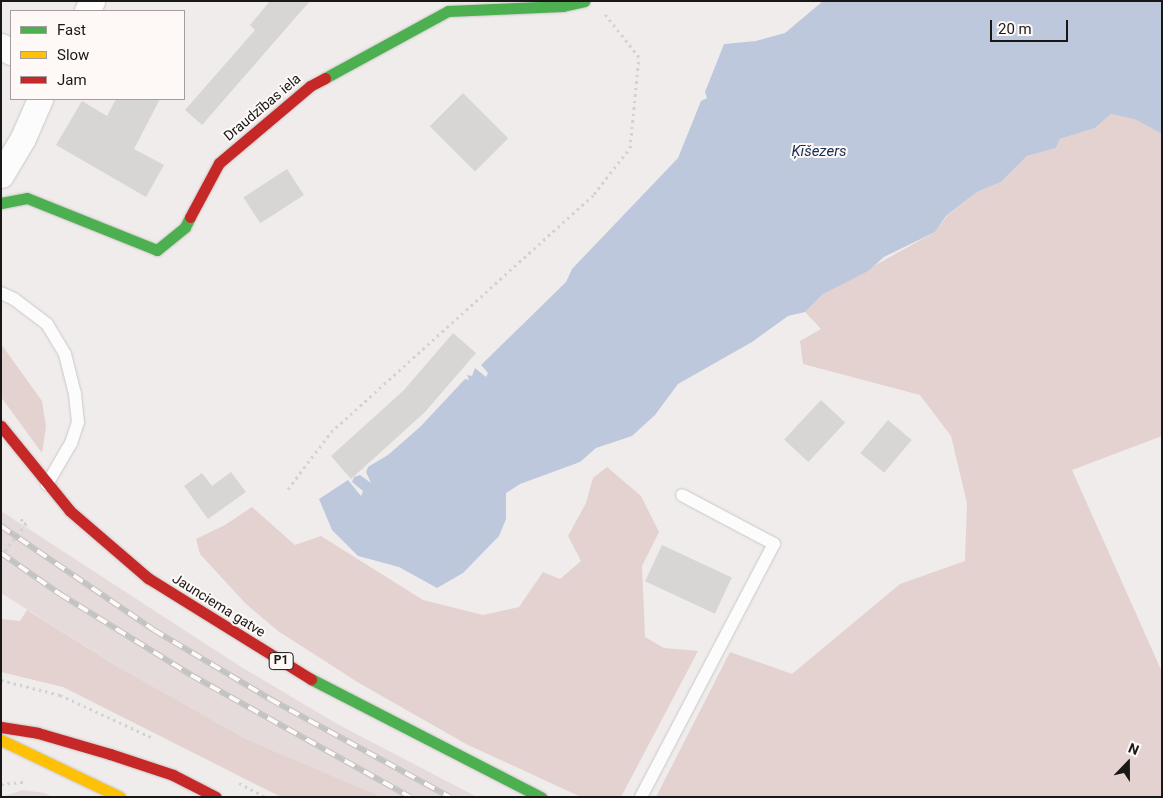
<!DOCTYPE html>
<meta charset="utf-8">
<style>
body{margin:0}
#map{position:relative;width:1163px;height:798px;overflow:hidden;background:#f0eceb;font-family:Roboto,sans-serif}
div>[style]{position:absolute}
.built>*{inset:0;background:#e5dbda}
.green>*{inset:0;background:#e3d2d0}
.water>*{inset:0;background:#bdc8dc}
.building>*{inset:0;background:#d8d5d5;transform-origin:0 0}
.path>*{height:3px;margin-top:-1.5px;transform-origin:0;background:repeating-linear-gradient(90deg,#d3d2d2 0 2.5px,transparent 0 6.5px)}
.roads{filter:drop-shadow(0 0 1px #cac8c7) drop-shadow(0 0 1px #cac8c7)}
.lane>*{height:12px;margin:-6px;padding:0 6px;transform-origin:6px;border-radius:6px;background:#fdfcfc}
.street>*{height:25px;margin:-12.5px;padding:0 12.5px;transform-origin:12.5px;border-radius:12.5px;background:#fdfcfc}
.fast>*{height:11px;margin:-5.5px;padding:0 5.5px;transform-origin:5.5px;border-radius:5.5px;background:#4caf50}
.slow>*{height:11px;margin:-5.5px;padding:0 5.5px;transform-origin:5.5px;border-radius:5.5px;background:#ffc107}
.jam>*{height:11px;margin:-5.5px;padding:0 5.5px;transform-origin:5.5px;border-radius:5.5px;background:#c62828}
.rail>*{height:5.5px;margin-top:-2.75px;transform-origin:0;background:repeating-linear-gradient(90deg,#fef8f7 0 11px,#c4c3c3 0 22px);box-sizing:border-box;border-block:1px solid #c4c3c3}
span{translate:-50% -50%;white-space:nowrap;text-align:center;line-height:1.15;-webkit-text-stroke:4px #fef8f7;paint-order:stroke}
.shield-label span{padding:1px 4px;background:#fef8f7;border:1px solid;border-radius:4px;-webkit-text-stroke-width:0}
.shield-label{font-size:12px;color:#1a1817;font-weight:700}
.street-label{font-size:14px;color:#1a1817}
.water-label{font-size:15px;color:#162d54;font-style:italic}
.frame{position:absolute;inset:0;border:2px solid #1a1817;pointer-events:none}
.legend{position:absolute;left:10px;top:10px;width:175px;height:90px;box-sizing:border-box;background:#fef8f7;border:1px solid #a39e9d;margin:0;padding:6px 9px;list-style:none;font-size:15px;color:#1a1817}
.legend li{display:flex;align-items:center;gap:10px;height:25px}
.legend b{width:25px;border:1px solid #a39e9d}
.north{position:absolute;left:1103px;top:738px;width:50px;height:50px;-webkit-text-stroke:4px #fef8f7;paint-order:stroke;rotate:22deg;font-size:14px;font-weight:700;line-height:20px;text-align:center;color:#1a1817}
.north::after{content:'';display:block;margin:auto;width:18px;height:22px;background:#1a1817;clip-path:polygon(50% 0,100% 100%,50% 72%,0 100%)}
.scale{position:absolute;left:990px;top:20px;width:78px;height:22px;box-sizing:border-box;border:2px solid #1a1817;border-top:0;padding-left:6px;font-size:15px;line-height:18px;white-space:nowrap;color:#1a1817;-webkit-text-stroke:4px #fef8f7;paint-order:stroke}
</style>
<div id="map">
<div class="built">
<div style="clip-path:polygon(1px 511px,238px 665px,339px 725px,477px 797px,382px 797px,246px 739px,113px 664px,1px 593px)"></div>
<div style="clip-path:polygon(23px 790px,45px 793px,52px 797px,1px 797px)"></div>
</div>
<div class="green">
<div style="clip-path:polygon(1111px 114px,1135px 118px,1162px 134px,1162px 436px,1072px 470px,1162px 672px,1162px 797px,656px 797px,730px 652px,792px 674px,900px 584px,965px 561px,967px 503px,951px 436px,920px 395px,803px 364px,800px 341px,821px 329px,805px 312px,823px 294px,935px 232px,947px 216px,977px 192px,1001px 182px,1027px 156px,1056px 148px,1060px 139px,1095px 128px)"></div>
<div style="clip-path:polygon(1px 344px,42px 401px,46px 427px,42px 453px,1px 397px)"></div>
<div style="clip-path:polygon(607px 467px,641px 496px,659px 532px,642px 566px,645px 637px,664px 648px,698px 651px,621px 797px,581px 797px,466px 744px,359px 683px,278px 631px,246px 604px,200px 554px,196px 539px,225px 525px,252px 507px,295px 545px,321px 536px,423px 600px,483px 615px,519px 607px,543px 572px,560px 579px,581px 561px,568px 536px,586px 503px,593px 478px)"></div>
<div style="clip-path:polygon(27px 610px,113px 664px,246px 739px,382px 797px,281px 797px,63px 687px,1px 672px,1px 619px,20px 621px)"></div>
</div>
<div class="water">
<div style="clip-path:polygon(823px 1px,1162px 1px,1162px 134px,1135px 119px,1111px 114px,1095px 128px,1060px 139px,1056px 148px,1027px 156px,1001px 182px,977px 192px,946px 216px,935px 232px,884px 257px,868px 271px,823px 294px,805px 312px,788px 316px,752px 342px,678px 384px,655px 415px,632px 436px,596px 448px,580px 462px,520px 484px,506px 493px,506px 519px,499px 536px,463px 573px,437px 588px,399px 567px,358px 556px,332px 530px,319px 499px,348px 480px,361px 496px,363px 491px,352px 482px,354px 477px,360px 475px,371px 483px,366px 472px,368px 467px,388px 455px,420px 427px,465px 379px,469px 380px,467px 375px,472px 376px,475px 368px,486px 377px,488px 373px,481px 365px,566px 282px,572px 269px,678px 158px,701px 101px,707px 98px,705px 92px,724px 44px,756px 41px,785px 33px)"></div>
</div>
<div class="building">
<div style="clip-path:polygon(270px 1px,310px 1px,202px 125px,185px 110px,255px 30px,250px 25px)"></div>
<div style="left:463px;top:93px;width:64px;height:47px;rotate:45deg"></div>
<div style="clip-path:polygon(116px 99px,160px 99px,134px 149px,164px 165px,146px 197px,56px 145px,82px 101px,107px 116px)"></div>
<div style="left:287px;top:169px;width:31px;height:52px;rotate:57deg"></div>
<div style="clip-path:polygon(453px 333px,476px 353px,425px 412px,351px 479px,331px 456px,404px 390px)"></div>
<div style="left:821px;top:400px;width:33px;height:54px;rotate:43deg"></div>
<div style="left:888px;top:420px;width:31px;height:43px;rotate:40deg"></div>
<div style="clip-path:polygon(231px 472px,246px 492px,208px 519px,184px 486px,202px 473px,212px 486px)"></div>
<div style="left:662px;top:545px;width:77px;height:40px;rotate:25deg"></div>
</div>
<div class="path">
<div style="left:288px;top:489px;width:71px;rotate:-53deg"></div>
<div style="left:331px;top:432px;width:355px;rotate:-42.1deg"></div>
<div style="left:594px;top:194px;width:58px;rotate:-52deg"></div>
<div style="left:630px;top:148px;width:91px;rotate:-84.4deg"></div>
<div style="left:639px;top:57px;width:55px;rotate:-128.3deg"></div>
<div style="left:1px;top:556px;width:41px;rotate:-52deg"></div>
<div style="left:26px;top:524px;width:6px;rotate:-149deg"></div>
<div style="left:21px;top:521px;width:4px;rotate:-56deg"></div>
<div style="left:1px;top:680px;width:61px;rotate:14.3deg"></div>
<div style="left:60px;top:695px;width:100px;rotate:24.8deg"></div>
<div style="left:239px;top:783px;width:30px;rotate:28deg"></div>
<div style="left:1px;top:784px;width:25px;rotate:-5deg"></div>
</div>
<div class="roads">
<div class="lane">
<div style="left:1px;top:293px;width:14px;rotate:25deg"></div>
<div style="left:14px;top:299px;width:41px;rotate:37.1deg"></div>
<div style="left:47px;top:324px;width:35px;rotate:59deg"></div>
<div style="left:65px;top:354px;width:41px;rotate:76deg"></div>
<div style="left:75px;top:394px;width:28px;rotate:84deg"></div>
<div style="left:78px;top:422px;width:22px;rotate:108deg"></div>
<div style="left:71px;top:443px;width:48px;rotate:120.3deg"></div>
<div style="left:641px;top:797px;width:286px;rotate:-62.3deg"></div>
<div style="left:774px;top:544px;width:104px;rotate:-152deg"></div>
</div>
<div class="street">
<div style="left:87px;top:11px;width:11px;rotate:-63deg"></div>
<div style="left:1px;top:46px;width:12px;rotate:31deg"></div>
<div style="left:1px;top:175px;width:43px;rotate:-59.3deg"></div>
<div style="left:23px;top:138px;width:43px;rotate:-66.4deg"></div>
</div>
<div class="fast">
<div style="left:325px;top:78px;width:140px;rotate:-28.6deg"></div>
<div style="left:448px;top:11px;width:115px;rotate:-2.5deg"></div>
<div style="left:563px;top:6px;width:22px;rotate:-13deg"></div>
<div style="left:1px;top:203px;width:26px;rotate:-11deg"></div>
<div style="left:27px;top:198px;width:140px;rotate:21.8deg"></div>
<div style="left:157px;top:250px;width:36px;rotate:-39deg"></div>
<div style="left:185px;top:227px;width:11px;rotate:-63deg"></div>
<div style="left:311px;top:679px;width:259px;rotate:27.2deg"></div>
</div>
<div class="slow">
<div style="left:1px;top:740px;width:132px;rotate:25.6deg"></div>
</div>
<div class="jam">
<div style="left:190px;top:217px;width:61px;rotate:-61.8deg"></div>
<div style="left:219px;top:163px;width:119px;rotate:-40.2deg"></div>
<div style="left:310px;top:86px;width:17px;rotate:-28deg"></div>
<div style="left:1px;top:426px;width:109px;rotate:50.9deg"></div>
<div style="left:70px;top:511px;width:103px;rotate:40.7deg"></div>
<div style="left:148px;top:578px;width:192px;rotate:31.8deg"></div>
<div style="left:1px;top:727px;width:37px;rotate:9deg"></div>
<div style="left:38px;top:733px;width:75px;rotate:16.3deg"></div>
<div style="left:110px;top:754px;width:66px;rotate:18.4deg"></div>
<div style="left:173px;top:775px;width:48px;rotate:27.1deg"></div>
</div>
</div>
<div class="rail">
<div style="left:1px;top:526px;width:185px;rotate:34.2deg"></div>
<div style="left:154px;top:630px;width:135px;rotate:30.7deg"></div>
<div style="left:270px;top:699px;width:205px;rotate:28.6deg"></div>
<div style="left:1px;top:553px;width:72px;rotate:34.8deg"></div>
<div style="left:60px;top:594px;width:154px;rotate:31.7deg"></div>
<div style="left:191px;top:675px;width:251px;rotate:29.1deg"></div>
</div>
<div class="shield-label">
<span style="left:281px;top:661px">P1</span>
</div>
<div class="street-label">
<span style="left:262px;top:107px;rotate:-40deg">Draudzības iela</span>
<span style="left:219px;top:605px;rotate:32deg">Jaunciema gatve</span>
</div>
<div class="water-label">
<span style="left:819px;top:152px">Ķīšezers</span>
</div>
<div class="frame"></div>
<ul class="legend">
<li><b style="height:6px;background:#4caf50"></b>Fast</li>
<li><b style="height:6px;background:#ffc107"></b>Slow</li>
<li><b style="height:6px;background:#c62828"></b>Jam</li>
</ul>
<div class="north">N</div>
<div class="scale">20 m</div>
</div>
